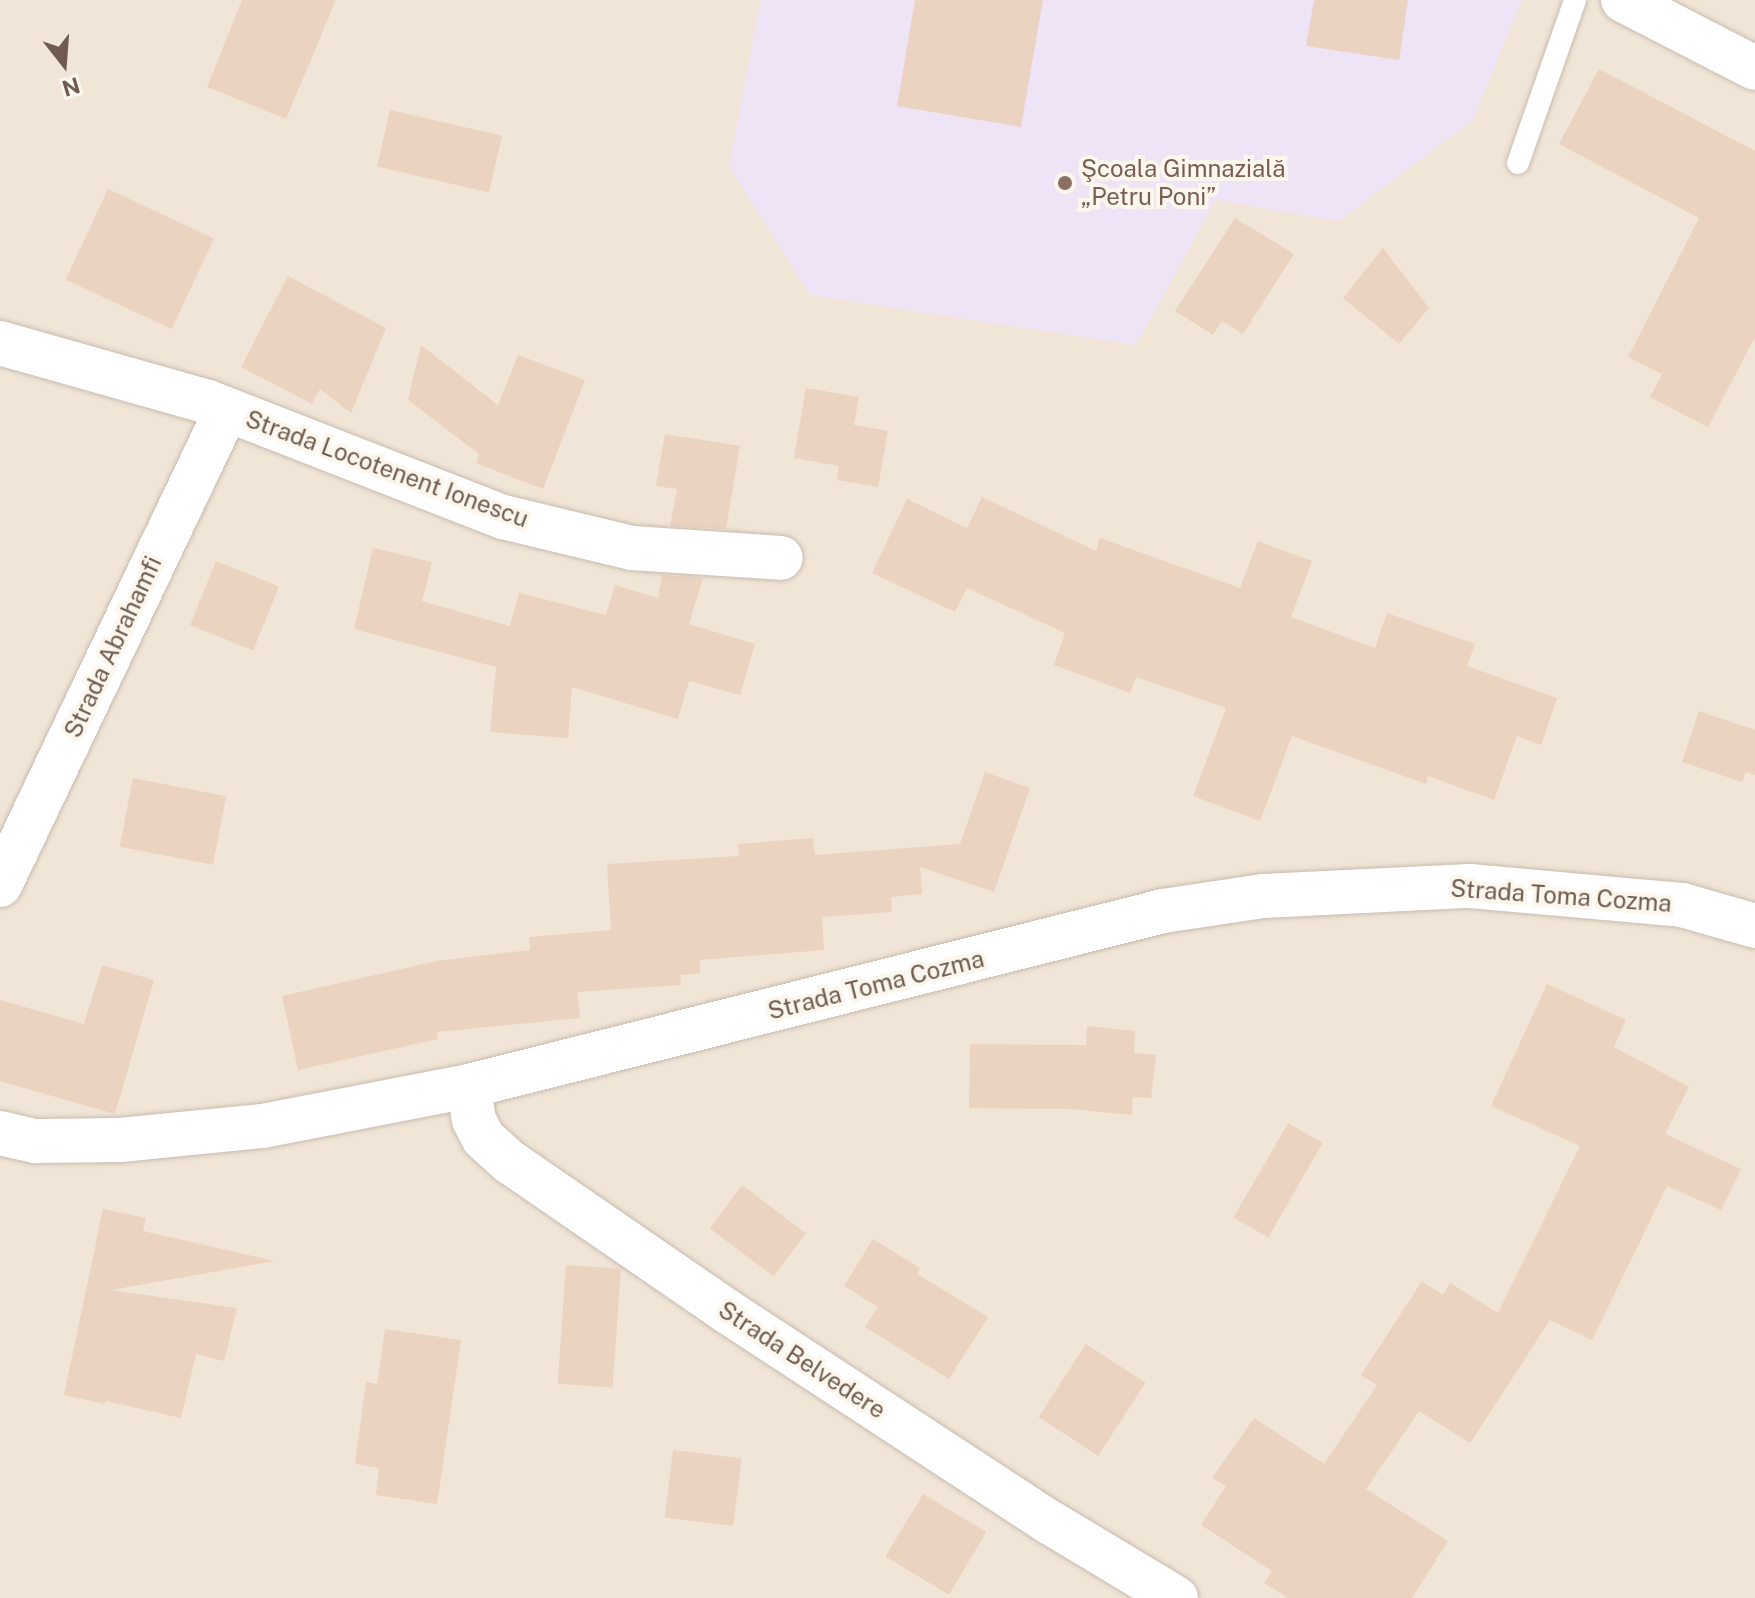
<!DOCTYPE html>
<meta charset="utf-8">
<style>
body{margin:0}
#map{position:relative;width:1755px;height:1598px;overflow:hidden;background:#f9f3e7;font-family:"Public Sans",sans-serif}
div>[style]{position:absolute}
.residential>*{inset:0;background:#f0e5d6;transform-origin:0 0}
.education>*{inset:0;background:#efe4f6}
.building>*{inset:0;background:#ebd3c2;transform-origin:0 0}
.roads{filter:drop-shadow(0 0 2px #c9bbae) drop-shadow(0 0 2px #c9bbae)}
.lane>*{height:22px;margin:-11px;padding:0 11px;transform-origin:11px;border-radius:11px;background:#fff}
.street>*{height:44px;margin:-22px;padding:0 22px;transform-origin:22px;border-radius:22px;background:#fff}
.secondary>*{height:44px;margin:-22px;padding:0 22px;transform-origin:22px;border-radius:22px;background:#fff}
.dots>*{width:22px;height:22px;translate:-50% -50%;box-sizing:border-box;border:4px solid #fcf7ed;border-radius:50%}
span{translate:-50% -50%;white-space:nowrap;text-align:center;line-height:1.15;-webkit-text-stroke:8px #fcf7ed;paint-order:stroke}
.education-label{font-size:24px;color:#785e54}
.left{translate:0 -50%;text-align:left}
.street-label{font-size:24px;color:#6f5b4f}
.north{position:absolute;left:24px;top:24px;width:80px;height:80px;-webkit-text-stroke:6px #fcf7ed;paint-order:stroke;rotate:163deg;font-size:22px;font-weight:700;line-height:32px;text-align:center;color:#6f5b4f}
.north::after{content:'';display:block;margin:auto;width:28px;height:36px;background:#6f5b4f;clip-path:polygon(50% 0,100% 100%,50% 72%,0 100%)}
</style>
<div id="map">
<div class="residential">
<div style="left:0;top:0;width:1755px;height:1598px"></div>
</div>
<div class="education">
<div style="clip-path:polygon(761px 0,1522px 0,1473px 120px,1339px 221px,1216px 200px,1136px 345px,810px 295px,729px 166px)"></div>
</div>
<div class="building">
<div style="clip-path:polygon(242px 0,336px 0,286px 119px,207px 87px)"></div>
<div style="clip-path:polygon(915px 0,1043px 0,1021px 127px,897px 106px)"></div>
<div style="clip-path:polygon(1314px 0,1408px 0,1399px 60px,1306px 46px)"></div>
<div style="clip-path:polygon(1599px 69px,1755px 151px,1755px 337px,1708px 427px,1650px 397px,1662px 374px,1628px 357px,1699px 218px,1559px 144px)"></div>
<div style="left:390px;top:110px;width:115px;height:58px;rotate:13deg"></div>
<div style="left:108px;top:189px;width:117px;height:100px;rotate:25deg"></div>
<div style="clip-path:polygon(1235px 218px,1294px 254px,1243px 334px,1222px 321px,1213px 335px,1175px 311px)"></div>
<div style="clip-path:polygon(1383px 248px,1429px 308px,1399px 344px,1343px 298px)"></div>
<div style="clip-path:polygon(288px 276px,386px 328px,351px 413px,320px 389px,312px 404px,241px 367px)"></div>
<div style="clip-path:polygon(421px 345px,498px 405px,518px 355px,585px 380px,543px 489px,476px 463px,479px 454px,408px 400px)"></div>
<div style="clip-path:polygon(806px 388px,859px 397px,854px 425px,888px 431px,878px 487px,837px 480px,839px 466px,794px 458px)"></div>
<div style="clip-path:polygon(665px 434px,740px 446px,726px 529px,670px 526px,677px 489px,656px 486px)"></div>
<div style="clip-path:polygon(982px 497px,1096px 551px,1100px 538px,1240px 588px,1258px 541px,1312px 561px,1291px 617px,1375px 648px,1387px 613px,1475px 644px,1467px 666px,1557px 698px,1541px 745px,1517px 736px,1494px 800px,1428px 776px,1426px 784px,1292px 736px,1260px 821px,1193px 796px,1226px 708px,1136px 677px,1130px 693px,1054px 665px,1065px 633px,967px 588px,955px 612px,872px 573px,907px 499px,967px 528px)"></div>
<div style="clip-path:polygon(373px 548px,432px 562px,422px 601px,510px 626px,519px 593px,606px 615px,615px 585px,658px 598px,662px 575px,703px 578px,689px 624px,755px 644px,740px 695px,689px 681px,678px 719px,572px 687px,568px 738px,490px 732px,496px 667px,354px 629px)"></div>
<div style="left:216px;top:561px;width:68px;height:69px;rotate:22deg"></div>
<div style="clip-path:polygon(1699px 711px,1755px 730px,1755px 775px,1746px 772px,1742px 782px,1682px 762px)"></div>
<div style="clip-path:polygon(985px 772px,1030px 788px,994px 892px,920px 867px,922px 894px,891px 897px,892px 912px,822px 917px,824px 950px,700px 960px,700px 973px,680px 975px,681px 985px,577px 992px,580px 1018px,437px 1032px,438px 1039px,298px 1070px,282px 996px,437px 961px,530px 950px,529px 937px,611px 930px,607px 864px,739px 856px,738px 844px,813px 838px,815px 855px,960px 844px)"></div>
<div style="left:133px;top:778px;width:95px;height:70px;rotate:11deg"></div>
<div style="clip-path:polygon(102px 965px,154px 980px,115px 1114px,0 1081px,0 1000px,84px 1024px)"></div>
<div style="clip-path:polygon(1547px 984px,1626px 1020px,1614px 1047px,1689px 1087px,1665px 1134px,1741px 1169px,1721px 1210px,1667px 1186px,1592px 1340px,1550px 1320px,1470px 1443px,1419px 1411px,1366px 1489px,1448px 1541px,1412px 1598px,1288px 1598px,1264px 1583px,1272px 1571px,1201px 1525px,1226px 1486px,1212px 1478px,1254px 1418px,1324px 1464px,1377px 1385px,1361px 1375px,1422px 1281px,1443px 1295px,1450px 1283px,1498px 1313px,1580px 1146px,1491px 1106px)"></div>
<div style="clip-path:polygon(1087px 1026px,1135px 1031px,1134px 1053px,1156px 1055px,1151px 1098px,1133px 1097px,1132px 1115px,1070px 1109px,969px 1108px,970px 1044px,1086px 1045px)"></div>
<div style="left:1288px;top:1123px;width:40px;height:109px;rotate:30deg"></div>
<div style="left:742px;top:1185px;width:80px;height:54px;rotate:37deg"></div>
<div style="clip-path:polygon(103px 1209px,146px 1218px,143px 1231px,275px 1261px,111px 1290px,237px 1308px,224px 1361px,196px 1354px,181px 1418px,106px 1401px,105px 1404px,64px 1395px)"></div>
<div style="clip-path:polygon(873px 1239px,920px 1268px,917px 1274px,988px 1317px,949px 1379px,865px 1327px,878px 1307px,844px 1286px)"></div>
<div style="left:566px;top:1265px;width:55px;height:119px;rotate:4deg"></div>
<div style="clip-path:polygon(385px 1329px,461px 1340px,437px 1504px,376px 1495px,379px 1468px,355px 1464px,366px 1382px,377px 1384px)"></div>
<div style="left:1086px;top:1344px;width:71px;height:87px;rotate:33deg"></div>
<div style="left:673px;top:1450px;width:69px;height:68px;rotate:7deg"></div>
<div style="left:923px;top:1494px;width:74px;height:73px;rotate:31deg"></div>
</div>
<div class="roads">
<div class="lane">
<div style="left:1518px;top:163px;width:173px;rotate:-70.7deg"></div>
</div>
<div class="street">
<div style="left:1623px;top:0;width:148px;rotate:27.3deg"></div>
<div style="left:0;top:343px;width:216px;rotate:15.8deg"></div>
<div style="left:208px;top:402px;width:317px;rotate:21.3deg"></div>
<div style="left:503px;top:517px;width:133px;rotate:13.5deg"></div>
<div style="left:632px;top:548px;width:149px;rotate:3.8deg"></div>
<div style="left:0;top:885px;width:527px;rotate:-64.5deg"></div>
<div style="left:469px;top:1086px;width:34px;rotate:82deg"></div>
<div style="left:474px;top:1120px;width:20px;rotate:63deg"></div>
<div style="left:483px;top:1138px;width:36px;rotate:42deg"></div>
<div style="left:510px;top:1162px;width:265px;rotate:34.5deg"></div>
<div style="left:728px;top:1312px;width:386px;rotate:33.2deg"></div>
<div style="left:1051px;top:1523px;width:146px;rotate:31deg"></div>
</div>
<div class="secondary">
<div style="left:0;top:1133px;width:37px;rotate:13deg"></div>
<div style="left:36px;top:1141px;width:84px;rotate:-0.7deg"></div>
<div style="left:120px;top:1140px;width:144px;rotate:-5.6deg"></div>
<div style="left:263px;top:1126px;width:210px;rotate:-11deg"></div>
<div style="left:469px;top:1086px;width:716px;rotate:-14.15deg"></div>
<div style="left:1163px;top:911px;width:101px;rotate:-8.5deg"></div>
<div style="left:1263px;top:896px;width:207px;rotate:-2.8deg"></div>
<div style="left:1470px;top:886px;width:213px;rotate:5.1deg"></div>
<div style="left:1682px;top:905px;width:76px;rotate:16deg"></div>
</div>
</div>
<div class="dots">
<div style="left:1065px;top:183px;background:#8d6e63"></div>
</div>
<div class="education-label">
<span class="left" style="left:1081px;top:183px">Şcoala Gimnazială<br>„Petru Poni”</span>
</div>
<div class="street-label">
<span style="left:387px;top:469px;rotate:20deg">Strada Locotenent Ionescu</span>
<span style="left:113px;top:647px;rotate:-65deg">Strada Abrahamfi</span>
<span style="left:1561px;top:896px;rotate:4deg">Strada Toma Cozma</span>
<span style="left:876px;top:985px;rotate:-14deg">Strada Toma Cozma</span>
<span style="left:802px;top:1360px;rotate:33deg">Strada Belvedere</span>
</div>
<div class="north">N</div>
</div>
